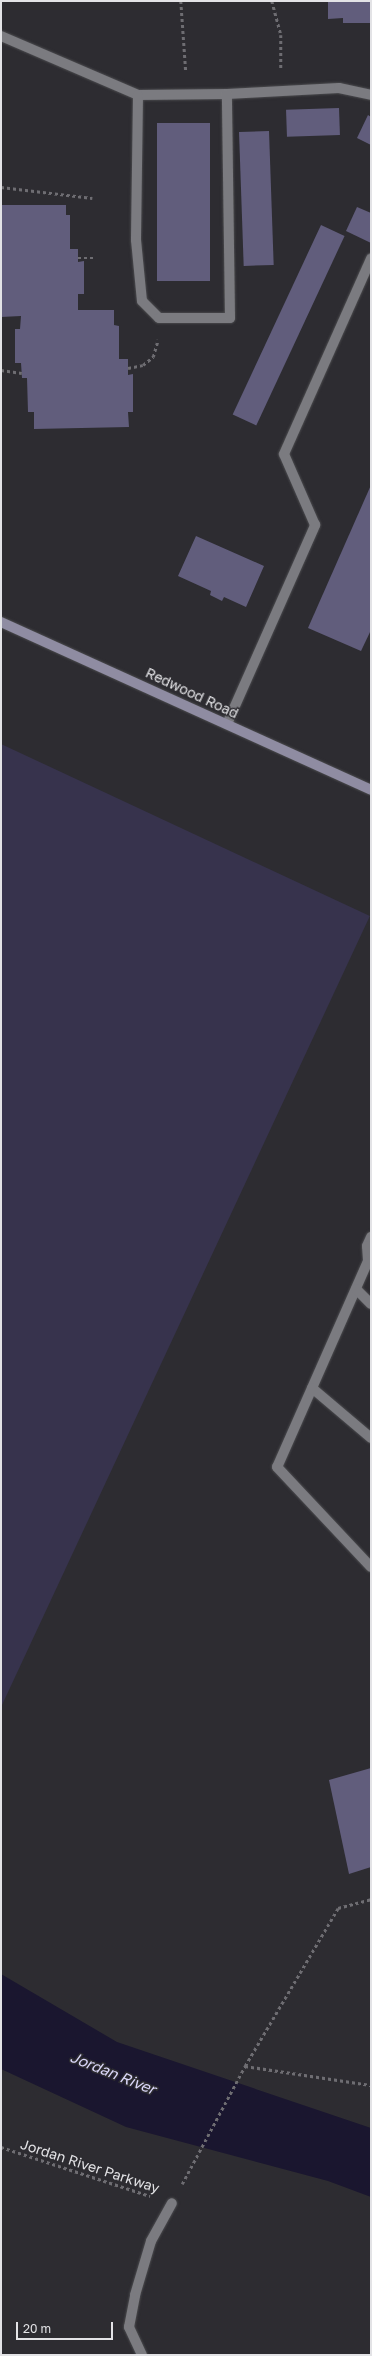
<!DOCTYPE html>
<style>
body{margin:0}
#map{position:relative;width:372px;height:2356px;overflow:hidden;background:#2d2c31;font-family:"Golos Text",sans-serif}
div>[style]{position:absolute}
.green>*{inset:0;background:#37334d;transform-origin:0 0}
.water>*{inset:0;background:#1a162f}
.building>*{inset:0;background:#615d7c;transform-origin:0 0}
.path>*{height:2.5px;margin-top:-1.25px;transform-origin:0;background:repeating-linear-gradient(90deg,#6e6d72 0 3px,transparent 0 6px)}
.roads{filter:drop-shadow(0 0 1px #4b4b4e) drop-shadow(0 0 1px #4b4b4e)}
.service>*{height:10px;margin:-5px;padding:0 5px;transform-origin:5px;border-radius:5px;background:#7b7b80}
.secondary>*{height:10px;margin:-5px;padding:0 5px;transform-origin:5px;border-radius:5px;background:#8f8ca2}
span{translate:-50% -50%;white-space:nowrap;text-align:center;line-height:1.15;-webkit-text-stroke:3px #2d2c31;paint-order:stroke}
.street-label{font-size:14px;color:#e3e3e6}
.water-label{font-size:15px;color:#dbd7fa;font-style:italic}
.frame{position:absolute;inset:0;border:2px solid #e3e3e6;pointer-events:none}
.scale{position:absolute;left:16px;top:2322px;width:97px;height:18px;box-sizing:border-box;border:2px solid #e3e3e6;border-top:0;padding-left:5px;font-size:12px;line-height:14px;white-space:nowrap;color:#e3e3e6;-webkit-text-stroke:3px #2d2c31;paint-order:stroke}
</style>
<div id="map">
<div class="green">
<div style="left:1px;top:744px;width:407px;height:1611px;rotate:25deg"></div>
</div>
<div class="water">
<div style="clip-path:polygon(1px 1974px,117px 2042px,371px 2128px,371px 2197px,328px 2181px,126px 2127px,1px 2069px)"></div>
</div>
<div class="building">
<div style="clip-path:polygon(328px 1px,371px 1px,371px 23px,343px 23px,343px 18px,328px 19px)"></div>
<div style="left:339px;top:108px;width:27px;height:53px;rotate:88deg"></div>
<div style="clip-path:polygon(368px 115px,371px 117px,371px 145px,357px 138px)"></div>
<div style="left:157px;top:123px;width:53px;height:158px"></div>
<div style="left:269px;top:131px;width:134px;height:30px;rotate:88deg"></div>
<div style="clip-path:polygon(1px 205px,66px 205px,66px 215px,70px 215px,70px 249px,78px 249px,78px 262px,84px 261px,84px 294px,78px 294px,78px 310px,114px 310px,114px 325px,119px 326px,119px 359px,128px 359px,128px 375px,133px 374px,133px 412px,128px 412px,129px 427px,34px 429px,34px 412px,28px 412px,27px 378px,22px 378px,21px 363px,15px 363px,15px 329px,20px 329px,21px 316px,1px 317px)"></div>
<div style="clip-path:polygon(357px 207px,371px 213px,371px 243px,346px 231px)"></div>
<div style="left:321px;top:225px;width:26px;height:209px;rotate:25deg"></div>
<div style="clip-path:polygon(371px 485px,371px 630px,361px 651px,308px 628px)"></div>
<div style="clip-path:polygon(196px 536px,264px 566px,246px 607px,224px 597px,222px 601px,210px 595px,211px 591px,178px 576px)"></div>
<div style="clip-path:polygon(371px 1768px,371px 1867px,349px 1874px,329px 1780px)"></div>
</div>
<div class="path">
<div style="left:181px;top:1px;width:71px;rotate:86deg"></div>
<div style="left:272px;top:1px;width:35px;rotate:75deg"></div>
<div style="left:281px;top:35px;width:34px;rotate:90deg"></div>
<div style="left:1px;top:187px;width:92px;rotate:6.9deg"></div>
<div style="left:78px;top:258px;width:17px"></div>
<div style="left:128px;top:368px;width:15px;rotate:-11deg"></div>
<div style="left:143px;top:365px;width:13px;rotate:-39deg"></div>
<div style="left:153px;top:357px;width:18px;rotate:-74deg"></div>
<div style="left:1px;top:370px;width:21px;rotate:8deg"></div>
<div style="left:245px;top:2066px;width:127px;rotate:8.6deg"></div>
<div style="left:1px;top:2147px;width:157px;rotate:18.2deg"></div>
<div style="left:182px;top:2184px;width:134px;rotate:-61.9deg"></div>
<div style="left:245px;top:2066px;width:183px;rotate:-59.5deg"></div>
<div style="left:338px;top:1908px;width:34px;rotate:-15deg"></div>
</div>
<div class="roads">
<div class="service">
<div style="left:1px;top:36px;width:149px;rotate:23.3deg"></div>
<div style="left:138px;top:95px;width:89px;rotate:-0.6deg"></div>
<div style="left:227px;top:94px;width:112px;rotate:-3.1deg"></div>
<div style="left:339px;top:88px;width:33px;rotate:12deg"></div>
<div style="left:138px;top:95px;width:145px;rotate:90.8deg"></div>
<div style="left:136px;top:240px;width:61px;rotate:84.4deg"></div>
<div style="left:142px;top:301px;width:24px;rotate:45deg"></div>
<div style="left:159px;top:318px;width:71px"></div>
<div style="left:230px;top:318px;width:224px;rotate:-90.8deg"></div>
<div style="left:227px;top:724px;width:218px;rotate:-66.1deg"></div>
<div style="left:315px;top:525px;width:77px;rotate:-113.6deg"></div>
<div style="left:284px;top:454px;width:214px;rotate:-66deg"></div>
<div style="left:371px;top:1237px;width:10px;rotate:114deg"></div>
<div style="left:367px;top:1246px;width:15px;rotate:86deg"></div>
<div style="left:368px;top:1261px;width:225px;rotate:113.8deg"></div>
<div style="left:277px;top:1467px;width:137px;rotate:46.8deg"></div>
<div style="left:356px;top:1289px;width:21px;rotate:45deg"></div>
<div style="left:312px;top:1388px;width:77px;rotate:40.3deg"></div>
<div style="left:142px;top:2355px;width:31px;rotate:-115deg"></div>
<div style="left:129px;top:2327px;width:33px;rotate:-79deg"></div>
<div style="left:135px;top:2295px;width:56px;rotate:-73.5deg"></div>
<div style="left:151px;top:2241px;width:43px;rotate:-61.1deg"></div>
</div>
<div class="secondary">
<div style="left:1px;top:622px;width:406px;rotate:24.4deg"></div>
</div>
</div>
<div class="street-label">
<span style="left:192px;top:693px;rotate:25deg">Redwood Road</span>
<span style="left:90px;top:2166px;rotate:18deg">Jordan River Parkway</span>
</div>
<div class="water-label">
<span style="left:113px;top:2073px;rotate:22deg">Jordan River</span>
</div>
<div class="frame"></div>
<div class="scale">20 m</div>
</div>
